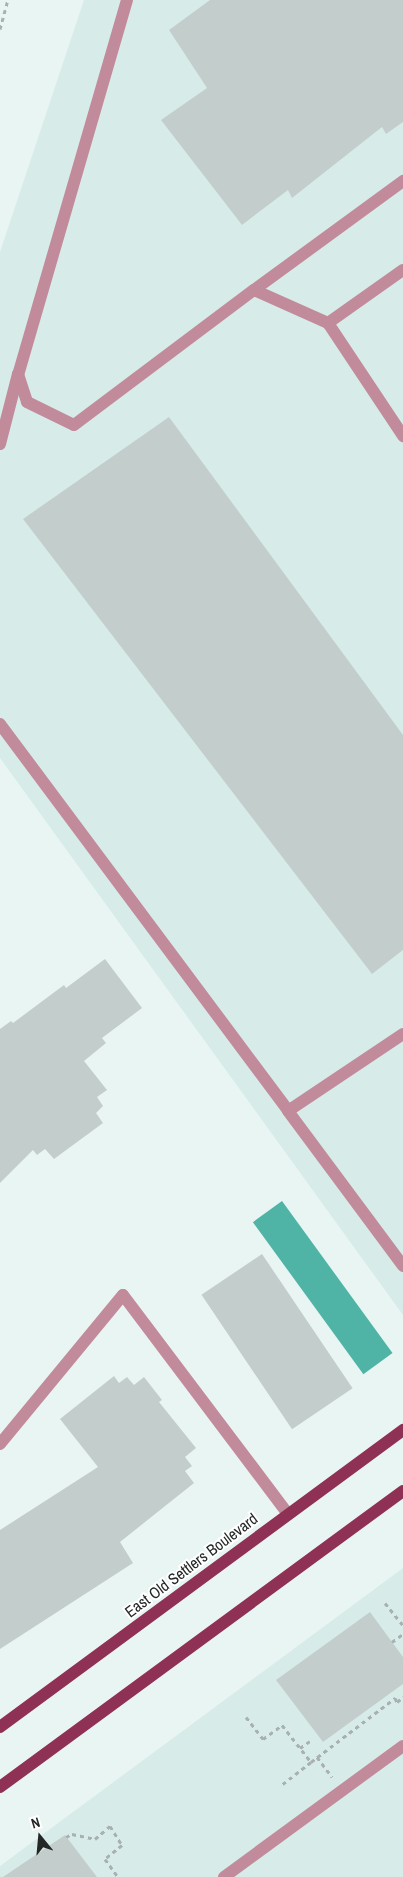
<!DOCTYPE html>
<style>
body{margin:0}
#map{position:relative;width:403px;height:1877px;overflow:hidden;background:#e9f5f3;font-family:"Archivo Narrow",sans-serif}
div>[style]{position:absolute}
.built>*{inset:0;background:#d7ece8}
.water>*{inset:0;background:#4fb4a5;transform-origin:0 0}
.building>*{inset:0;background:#c3cecc;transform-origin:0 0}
.path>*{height:3px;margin-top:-1.5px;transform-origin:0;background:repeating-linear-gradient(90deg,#a8b1b0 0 4px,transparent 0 8px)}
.minor>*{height:12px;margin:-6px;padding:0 6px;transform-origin:6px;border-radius:6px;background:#c28b9c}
.major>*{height:12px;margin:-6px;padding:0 6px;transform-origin:6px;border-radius:6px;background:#8f3055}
span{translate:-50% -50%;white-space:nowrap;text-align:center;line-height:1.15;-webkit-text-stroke:4px #fff;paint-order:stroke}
.street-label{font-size:16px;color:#232726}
.north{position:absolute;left:15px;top:1812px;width:50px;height:50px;-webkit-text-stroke:4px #fff;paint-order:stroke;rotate:343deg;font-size:14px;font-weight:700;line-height:20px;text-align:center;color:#232726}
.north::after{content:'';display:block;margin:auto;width:18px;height:22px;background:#232726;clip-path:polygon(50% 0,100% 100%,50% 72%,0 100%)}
</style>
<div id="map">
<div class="built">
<div style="clip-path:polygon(84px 0,403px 0,403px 1315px,0 758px,0 252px)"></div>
<div style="clip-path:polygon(403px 1568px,403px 1877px,0 1877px,0 1866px)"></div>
</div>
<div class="water">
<div style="left:282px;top:1201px;width:188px;height:36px;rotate:54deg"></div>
</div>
<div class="building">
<div style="clip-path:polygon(210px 0,403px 0,403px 122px,386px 134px,382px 127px,292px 198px,288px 190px,242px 225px,161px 120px,207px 88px,169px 30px)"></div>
<div style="clip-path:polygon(169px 417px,403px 735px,403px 950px,372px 974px,23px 519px)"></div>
<div style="clip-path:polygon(105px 959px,142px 1008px,102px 1038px,106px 1043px,84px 1061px,107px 1090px,97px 1097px,103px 1106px,96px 1113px,103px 1123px,54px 1159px,45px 1149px,37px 1155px,33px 1150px,0 1183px,0 1029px,11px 1021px,13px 1023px,64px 985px,66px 988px)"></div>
<div style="left:262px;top:1254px;width:162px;height:73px;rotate:56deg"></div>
<div style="clip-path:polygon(114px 1376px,119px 1383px,127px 1377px,134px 1385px,144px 1377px,162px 1400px,159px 1402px,196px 1448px,185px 1457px,192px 1466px,185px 1471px,194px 1483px,120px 1542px,133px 1563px,0 1649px,0 1530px,98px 1467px,60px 1419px)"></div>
<div style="clip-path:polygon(370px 1612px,403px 1657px,403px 1684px,323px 1742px,276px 1680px)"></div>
<div style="clip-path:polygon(65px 1835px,97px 1877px,3px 1877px)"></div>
</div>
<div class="path">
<div style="left:0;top:29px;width:30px;rotate:-75deg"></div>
<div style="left:385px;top:1603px;width:28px;rotate:51deg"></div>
<div style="left:392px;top:1642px;width:14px;rotate:-36deg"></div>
<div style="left:246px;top:1717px;width:28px;rotate:52deg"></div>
<div style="left:263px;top:1739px;width:24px;rotate:-36deg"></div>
<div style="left:282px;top:1725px;width:47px;rotate:51.9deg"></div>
<div style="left:311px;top:1762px;width:36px;rotate:142deg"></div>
<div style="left:300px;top:1748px;width:12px;rotate:-35deg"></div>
<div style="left:317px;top:1757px;width:25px;rotate:53deg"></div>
<div style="left:311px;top:1762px;width:106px;rotate:-37.3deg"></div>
<div style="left:395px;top:1698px;width:4px;rotate:63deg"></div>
<div style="left:397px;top:1702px;width:8px;rotate:-40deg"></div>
<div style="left:66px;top:1837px;width:7px;rotate:-27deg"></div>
<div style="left:72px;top:1834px;width:24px;rotate:12deg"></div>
<div style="left:95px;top:1839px;width:20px;rotate:-41deg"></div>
<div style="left:110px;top:1826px;width:22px;rotate:58deg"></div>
<div style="left:122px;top:1845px;width:22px;rotate:141deg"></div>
<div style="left:105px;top:1859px;width:22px;rotate:54deg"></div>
</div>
<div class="minor">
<div style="left:127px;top:0;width:390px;rotate:106.2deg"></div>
<div style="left:18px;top:374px;width:29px;rotate:72deg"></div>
<div style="left:27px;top:402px;width:52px;rotate:26.1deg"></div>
<div style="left:74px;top:425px;width:225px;rotate:-36.9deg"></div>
<div style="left:254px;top:290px;width:81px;rotate:24deg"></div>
<div style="left:403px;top:270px;width:92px;rotate:144.8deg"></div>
<div style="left:328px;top:323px;width:136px;rotate:56.4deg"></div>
<div style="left:254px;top:290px;width:185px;rotate:-36.2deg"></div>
<div style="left:0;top:444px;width:72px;rotate:-75.6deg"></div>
<div style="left:0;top:724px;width:482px;rotate:53.3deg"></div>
<div style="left:403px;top:1034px;width:138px;rotate:146.2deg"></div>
<div style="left:288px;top:1111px;width:193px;rotate:53.4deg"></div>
<div style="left:0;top:1444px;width:193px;rotate:-50.5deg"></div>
<div style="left:123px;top:1295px;width:274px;rotate:53deg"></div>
<div style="left:224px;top:1877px;width:222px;rotate:-36.2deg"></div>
</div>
<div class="major">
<div style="left:0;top:1727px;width:501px;rotate:-36.39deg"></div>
<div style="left:0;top:1787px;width:500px;rotate:-36.3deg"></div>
</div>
<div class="street-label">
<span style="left:191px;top:1565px;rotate:-37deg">East Old Settlers Boulevard</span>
</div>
<div class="north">N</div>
</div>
